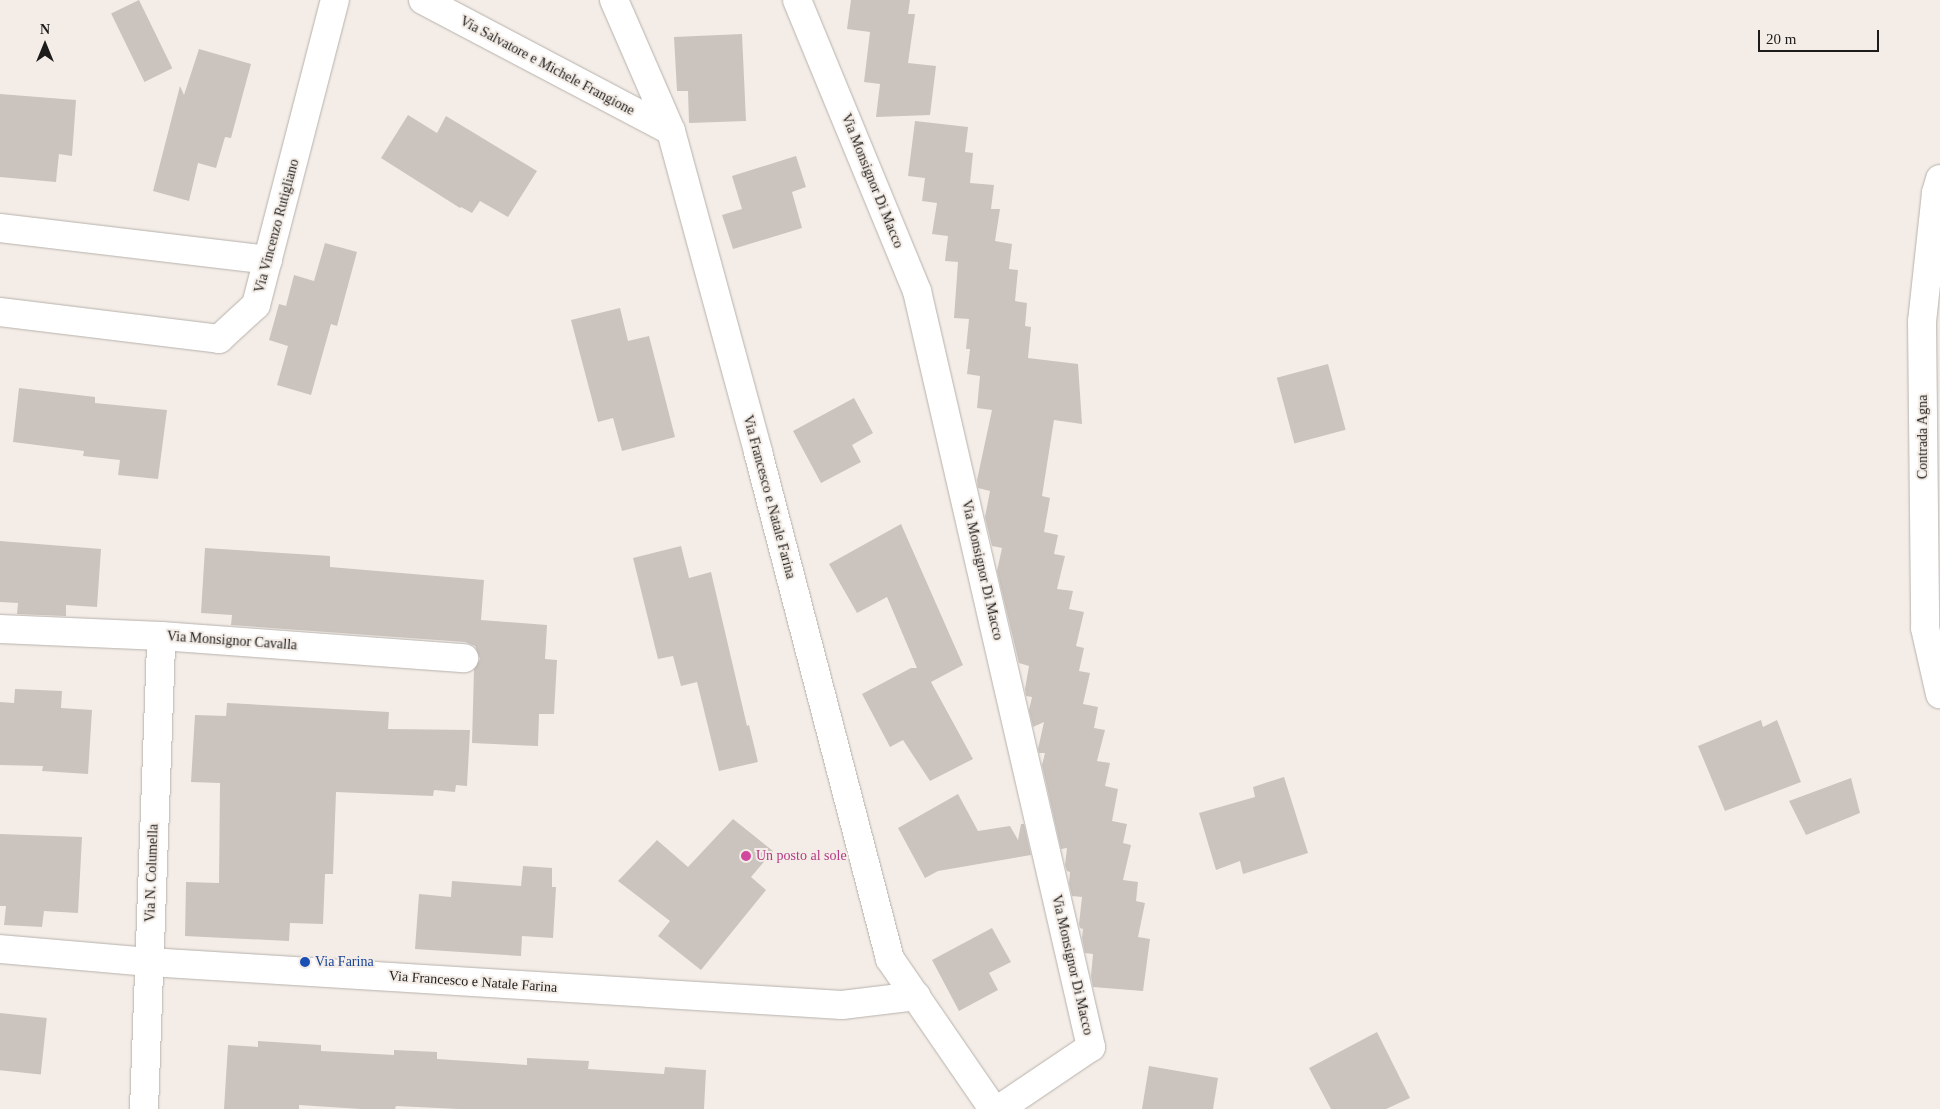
<!DOCTYPE html>
<style>
body{margin:0}
#map{position:relative;width:1940px;height:1109px;overflow:hidden;background:#f4ede7;font-family:"Times New Roman",serif}
div>[style]{position:absolute}
.building>*{inset:0;background:#cac3be;transform-origin:0 0}
.roads{filter:drop-shadow(0 0 1px #b7b1ac) drop-shadow(0 0 1px #b7b1ac)}
.minor>*{height:28px;margin:-14px;padding:0 14px;transform-origin:14px;border-radius:14px;background:#fff}
.dots>*{width:14px;height:14px;translate:-50% -50%;box-sizing:border-box;border:2px solid #f4ede7;border-radius:50%}
span{translate:-50% -50%;white-space:nowrap;text-align:center;line-height:1.15;-webkit-text-stroke:4px #f4ede7;paint-order:stroke}
.street-label{font-size:14px;color:#1e1c1a}
.hotel-label{font-size:14px;color:#b23c85}
.left{translate:0 -50%;text-align:left}
.transit-label{font-size:14px;color:#164399}
.north{position:absolute;left:20px;top:20px;width:50px;height:50px;-webkit-text-stroke:4px #f4ede7;paint-order:stroke;rotate:0deg;font-size:14px;font-weight:700;line-height:20px;text-align:center;color:#1e1c1a}
.north::after{content:'';display:block;margin:auto;width:18px;height:22px;background:#1e1c1a;clip-path:polygon(50% 0,100% 100%,50% 72%,0 100%)}
.scale{position:absolute;left:1758px;top:30px;width:121px;height:22px;box-sizing:border-box;border:2px solid #1e1c1a;border-top:0;padding-left:6px;font-size:15px;line-height:18px;white-space:nowrap;color:#1e1c1a;-webkit-text-stroke:4px #f4ede7;paint-order:stroke}
</style>
<div id="map">
<div class="building">
<div style="left:139px;top:0;width:76px;height:31px;rotate:64deg"></div>
<div style="clip-path:polygon(851px 0,910px 0,908px 14px,915px 14px,908px 63px,936px 66px,930px 115px,876px 117px,880px 84px,864px 82px,870px 32px,847px 29px)"></div>
<div style="clip-path:polygon(742px 34px,746px 121px,689px 123px,688px 91px,677px 91px,674px 37px)"></div>
<div style="clip-path:polygon(199px 49px,251px 64px,231px 138px,225px 137px,216px 168px,198px 163px,189px 201px,153px 191px,180px 86px,184px 95px)"></div>
<div style="clip-path:polygon(0 94px,76px 100px,72px 156px,59px 154px,56px 182px,0 177px)"></div>
<div style="clip-path:polygon(408px 115px,437px 133px,446px 116px,537px 171px,508px 217px,480px 201px,472px 213px,461px 207px,460px 208px,381px 158px)"></div>
<div style="clip-path:polygon(915px 121px,968px 127px,965px 152px,973px 153px,970px 183px,994px 185px,991px 209px,1000px 209px,995px 241px,1012px 244px,1009px 269px,1018px 270px,1015px 301px,1027px 303px,1025px 326px,1031px 327px,1028px 358px,1078px 364px,1082px 424px,1054px 420px,1042px 496px,1050px 498px,1044px 532px,1058px 535px,1054px 554px,1065px 556px,1057px 589px,1073px 591px,1069px 609px,1084px 612px,1076px 646px,1084px 648px,1079px 671px,1090px 673px,1083px 704px,1098px 707px,1094px 728px,1105px 730px,1097px 761px,1110px 763px,1105px 786px,1118px 789px,1112px 821px,1127px 824px,1123px 843px,1131px 845px,1123px 880px,1138px 882px,1136px 901px,1145px 903px,1138px 937px,1150px 939px,1143px 991px,1093px 987px,1091px 976px,1093px 954px,1085px 953px,1082px 938px,1083px 929px,1080px 928px,1079px 924px,1082px 897px,1072px 896px,1069px 883px,1070px 872px,1067px 871px,1065px 865px,1067px 848px,1061px 849px,1042px 765px,1045px 753px,1039px 753px,1038px 749px,1044px 722px,1033px 727px,1029px 710px,1032px 697px,1026px 696px,1025px 689px,1029px 666px,1019px 663px,997px 571px,1002px 548px,992px 546px,985px 517px,990px 491px,978px 488px,977px 480px,992px 410px,977px 408px,980px 376px,967px 374px,970px 349px,966px 349px,969px 319px,954px 318px,958px 262px,945px 261px,948px 236px,932px 234px,937px 203px,922px 201px,925px 178px,908px 176px)"></div>
<div style="clip-path:polygon(796px 156px,806px 187px,792px 192px,802px 228px,733px 249px,722px 215px,742px 209px,732px 176px)"></div>
<div style="clip-path:polygon(325px 243px,357px 252px,337px 326px,331px 324px,311px 395px,277px 385px,288px 346px,269px 340px,279px 304px,286px 306px,294px 275px,314px 281px)"></div>
<div style="clip-path:polygon(620px 308px,628px 341px,649px 336px,675px 437px,622px 451px,613px 418px,598px 422px,571px 320px)"></div>
<div style="left:1328px;top:364px;width:68px;height:53px;rotate:75deg"></div>
<div style="clip-path:polygon(19px 388px,95px 397px,95px 403px,167px 410px,158px 479px,118px 475px,120px 460px,83px 456px,84px 451px,13px 442px)"></div>
<div style="clip-path:polygon(854px 398px,873px 433px,852px 445px,861px 462px,821px 483px,793px 431px)"></div>
<div style="clip-path:polygon(901px 524px,963px 665px,931px 682px,973px 759px,930px 781px,903px 740px,890px 747px,862px 694px,911px 668px,917px 668px,887px 597px,857px 613px,829px 564px)"></div>
<div style="clip-path:polygon(0 541px,101px 549px,97px 607px,66px 605px,66px 616px,17px 614px,18px 603px,0 602px)"></div>
<div style="clip-path:polygon(681px 546px,689px 578px,711px 572px,747px 726px,749px 725px,758px 762px,719px 771px,697px 682px,681px 686px,673px 656px,658px 659px,633px 558px)"></div>
<div style="clip-path:polygon(205px 548px,330px 556px,330px 567px,484px 580px,481px 620px,547px 625px,545px 659px,557px 660px,554px 714px,539px 714px,538px 746px,472px 743px,474px 669px,480px 659px,475px 646px,465px 642px,231px 625px,232px 615px,201px 613px)"></div>
<div style="clip-path:polygon(15px 689px,62px 691px,61px 708px,92px 710px,88px 774px,42px 771px,43px 766px,0 765px,0 702px,14px 703px)"></div>
<div style="clip-path:polygon(227px 703px,389px 712px,388px 729px,470px 730px,467px 786px,456px 785px,455px 792px,434px 790px,433px 796px,336px 792px,333px 874px,325px 874px,323px 924px,290px 923px,289px 941px,185px 936px,186px 882px,219px 883px,220px 783px,191px 782px,195px 715px,226px 716px)"></div>
<div style="clip-path:polygon(1761px 720px,1763px 727px,1777px 720px,1801px 782px,1725px 811px,1698px 746px)"></div>
<div style="clip-path:polygon(1284px 777px,1308px 853px,1243px 874px,1240px 861px,1216px 870px,1199px 813px,1255px 797px,1253px 787px)"></div>
<div style="clip-path:polygon(1851px 778px,1860px 813px,1806px 835px,1789px 801px)"></div>
<div style="clip-path:polygon(958px 794px,978px 831px,1010px 826px,1018px 840px,1021px 824px,1024px 824px,1031px 855px,938px 871px,925px 878px,898px 828px)"></div>
<div style="clip-path:polygon(733px 819px,773px 851px,751px 877px,766px 890px,701px 970px,658px 936px,670px 921px,618px 881px,657px 840px,688px 867px)"></div>
<div style="clip-path:polygon(0 834px,82px 837px,78px 913px,44px 911px,42px 927px,4px 925px,6px 906px,0 906px)"></div>
<div style="clip-path:polygon(523px 866px,552px 868px,552px 887px,556px 887px,553px 938px,522px 936px,521px 956px,415px 949px,419px 894px,451px 897px,452px 881px,521px 886px)"></div>
<div style="clip-path:polygon(992px 928px,1011px 962px,989px 973px,998px 990px,959px 1011px,932px 960px)"></div>
<div style="left:0;top:1013px;width:47px;height:57px;rotate:6deg"></div>
<div style="clip-path:polygon(1377px 1032px,1410px 1098px,1386px 1109px,1331px 1109px,1309px 1068px)"></div>
<div style="clip-path:polygon(258px 1041px,321px 1045px,321px 1051px,394px 1055px,394px 1050px,437px 1052px,437px 1059px,527px 1065px,527px 1058px,589px 1061px,588px 1069px,664px 1074px,665px 1067px,706px 1070px,704px 1109px,459px 1109px,396px 1106px,395px 1109px,361px 1109px,299px 1105px,299px 1109px,224px 1109px,228px 1045px,258px 1047px)"></div>
<div style="clip-path:polygon(1149px 1066px,1218px 1078px,1213px 1109px,1142px 1109px)"></div>
</div>
<div class="roads">
<div class="minor">
<div style="left:423px;top:0;width:280px;rotate:27.8deg"></div>
<div style="left:614px;top:0;width:143px;rotate:66.5deg"></div>
<div style="left:671px;top:131px;width:333px;rotate:74.8deg"></div>
<div style="left:758px;top:452px;width:524px;rotate:75.41deg"></div>
<div style="left:890px;top:959px;width:182px;rotate:55.5deg"></div>
<div style="left:797px;top:0;width:315px;rotate:67.6deg"></div>
<div style="left:917px;top:291px;width:776px;rotate:77.04deg"></div>
<div style="left:1091px;top:1047px;width:111px;rotate:146deg"></div>
<div style="left:1940px;top:179px;width:15px;rotate:106deg"></div>
<div style="left:1936px;top:193px;width:129px;rotate:96.2deg"></div>
<div style="left:1922px;top:321px;width:307px;rotate:89.4deg"></div>
<div style="left:1925px;top:628px;width:68px;rotate:77.2deg"></div>
<div style="left:0;top:228px;width:270px;rotate:6.8deg"></div>
<div style="left:0;top:312px;width:221px;rotate:7deg"></div>
<div style="left:219px;top:339px;width:50px;rotate:-42.6deg"></div>
<div style="left:256px;top:305px;width:315px;rotate:-75.5deg"></div>
<div style="left:0;top:629px;width:161px;rotate:2.5deg"></div>
<div style="left:161px;top:636px;width:304px;rotate:4.2deg"></div>
<div style="left:0;top:949px;width:150px;rotate:5deg"></div>
<div style="left:149px;top:962px;width:694px;rotate:3.55deg"></div>
<div style="left:842px;top:1005px;width:75px;rotate:-6.9deg"></div>
<div style="left:144px;top:1109px;width:473px;rotate:-87.9deg"></div>
</div>
</div>
<div class="dots">
<div style="left:746px;top:856px;background:#d1479c"></div>
<div style="left:305px;top:962px;background:#1a4fb4"></div>
</div>
<div class="street-label">
<span style="left:547px;top:66px;rotate:28deg">Via Salvatore e Michele Frangione</span>
<span style="left:872px;top:181px;rotate:68deg">Via Monsignor Di Macco</span>
<span style="left:277px;top:226px;rotate:-75deg">Via Vincenzo Rutigliano</span>
<span style="left:1923px;top:437px;rotate:-90deg">Contrada Agna</span>
<span style="left:769px;top:497px;rotate:75deg">Via Francesco e Natale Farina</span>
<span style="left:982px;top:570px;rotate:77deg">Via Monsignor Di Macco</span>
<span style="left:232px;top:641px;rotate:4deg">Via Monsignor Cavalla</span>
<span style="left:152px;top:873px;rotate:-88deg">Via N. Columella</span>
<span style="left:1072px;top:965px;rotate:77deg">Via Monsignor Di Macco</span>
<span style="left:473px;top:982px;rotate:4deg">Via Francesco e Natale Farina</span>
</div>
<div class="hotel-label">
<span class="left" style="left:756px;top:856px">Un posto al sole</span>
</div>
<div class="transit-label">
<span class="left" style="left:315px;top:962px">Via Farina</span>
</div>
<div class="north">N</div>
<div class="scale">20 m</div>
</div>
